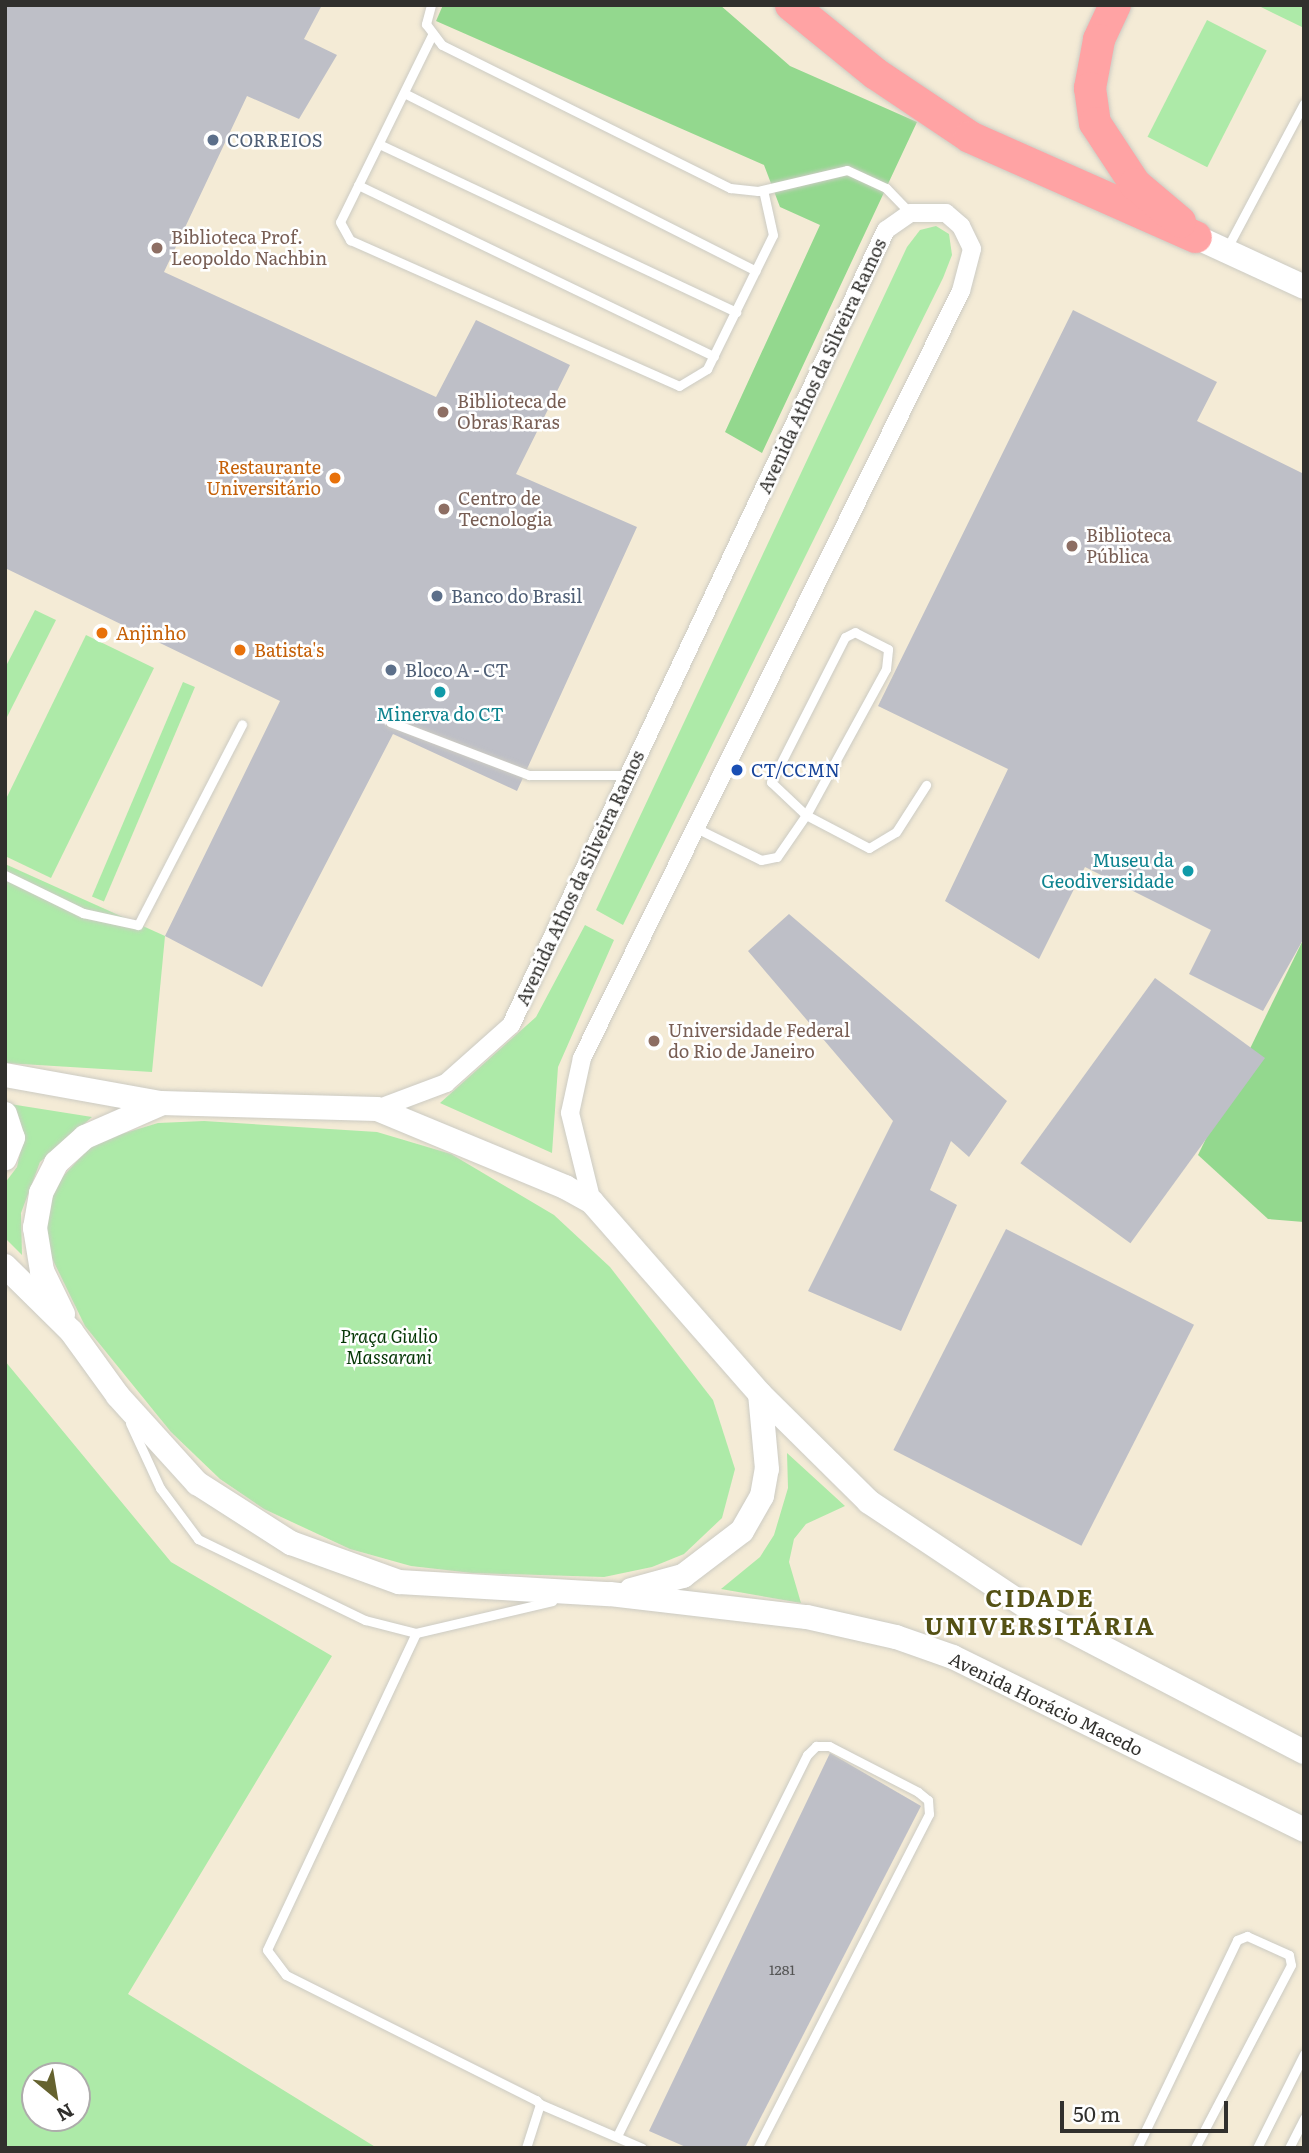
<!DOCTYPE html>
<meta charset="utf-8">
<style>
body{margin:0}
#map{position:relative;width:1309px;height:2153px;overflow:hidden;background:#f8f6ee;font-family:Literata,serif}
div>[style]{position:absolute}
.education>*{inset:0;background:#f4ebd6}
.green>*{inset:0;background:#adeaa8;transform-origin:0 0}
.forest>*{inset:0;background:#93d88e}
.building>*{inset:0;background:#bebfc7;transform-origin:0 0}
.roads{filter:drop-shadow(0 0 2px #cccbc3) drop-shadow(0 0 2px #cccbc3)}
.lane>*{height:9px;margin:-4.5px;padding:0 4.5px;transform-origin:4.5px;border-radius:4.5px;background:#fff}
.street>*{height:18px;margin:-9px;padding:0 9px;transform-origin:9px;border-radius:9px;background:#fff}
.secondary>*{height:24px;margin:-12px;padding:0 12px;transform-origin:12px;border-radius:12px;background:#fff}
.highway>*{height:32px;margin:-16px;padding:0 16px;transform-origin:16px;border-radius:16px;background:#ffa3a4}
.dots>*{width:19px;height:19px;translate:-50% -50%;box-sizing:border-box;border:4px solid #fff;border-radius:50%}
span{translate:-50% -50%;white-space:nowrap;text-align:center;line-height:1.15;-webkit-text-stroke:5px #fff;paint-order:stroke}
.number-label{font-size:14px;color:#545454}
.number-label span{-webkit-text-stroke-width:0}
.service-label{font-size:18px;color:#4e5e75}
.left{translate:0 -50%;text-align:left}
.education-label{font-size:18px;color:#785e54}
.street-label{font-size:18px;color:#31302d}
.food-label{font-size:18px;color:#c56008}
.right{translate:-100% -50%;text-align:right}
.culture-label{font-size:18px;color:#0d838f}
.transit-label{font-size:18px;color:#164399}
.park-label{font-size:18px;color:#053705;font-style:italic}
.district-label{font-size:24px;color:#545114;font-weight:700;letter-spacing:2px}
.frame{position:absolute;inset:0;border:7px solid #31302d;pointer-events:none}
.north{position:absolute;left:21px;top:2062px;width:70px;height:70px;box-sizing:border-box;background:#fff;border:2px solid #adacab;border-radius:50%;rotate:150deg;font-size:19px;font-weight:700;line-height:28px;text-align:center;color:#31302d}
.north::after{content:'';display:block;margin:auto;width:24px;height:32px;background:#65622f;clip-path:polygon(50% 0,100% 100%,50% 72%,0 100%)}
.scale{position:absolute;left:1060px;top:2101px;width:168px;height:32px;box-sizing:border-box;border:4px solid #31302d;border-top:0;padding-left:9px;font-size:21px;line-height:24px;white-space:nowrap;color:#31302d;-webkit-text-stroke:5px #fff;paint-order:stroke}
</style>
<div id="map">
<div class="education">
<div style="clip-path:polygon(evenodd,5px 5px,1304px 5px,1304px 2148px,5px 2148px,5px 5px,35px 2076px,77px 2076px,77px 2118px,35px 2118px,35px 2076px)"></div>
</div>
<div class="green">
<div style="clip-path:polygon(1257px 5px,1304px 5px,1304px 28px,1273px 13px)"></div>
<div style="left:1207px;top:20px;width:67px;height:131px;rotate:27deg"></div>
<div style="clip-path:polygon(936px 226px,949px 234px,952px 255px,943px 278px,623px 925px,596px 910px,907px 247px,920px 230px)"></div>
<div style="clip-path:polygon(35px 610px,56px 620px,5px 721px,5px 668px)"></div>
<div style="clip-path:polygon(86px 635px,154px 668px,51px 878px,5px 856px,5px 801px)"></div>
<div style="left:183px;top:682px;width:13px;height:233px;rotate:23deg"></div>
<div style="clip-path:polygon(5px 864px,165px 936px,152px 1072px,5px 1063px)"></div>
<div style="clip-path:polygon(585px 925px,614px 940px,558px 1067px,552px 1153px,440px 1103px,536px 1017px)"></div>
<div style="clip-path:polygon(10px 1104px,92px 1117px,40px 1162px,21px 1213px,22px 1255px,5px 1238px,5px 1183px,17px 1167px,24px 1134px)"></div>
<div style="clip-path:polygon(204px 1121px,377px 1132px,451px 1154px,554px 1215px,610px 1267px,713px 1400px,735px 1469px,722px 1518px,684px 1554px,652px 1567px,604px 1577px,472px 1573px,411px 1566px,350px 1549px,264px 1509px,220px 1479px,171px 1432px,85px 1326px,48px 1250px,46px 1219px,53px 1187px,95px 1142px,158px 1123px)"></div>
<div style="clip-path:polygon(evenodd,5px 1361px,171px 1562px,332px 1656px,128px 1994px,377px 2148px,5px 2148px,5px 1361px,35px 2076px,77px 2076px,77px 2118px,35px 2118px,35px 2076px)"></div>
<div style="clip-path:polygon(787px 1453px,845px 1506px,806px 1524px,794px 1539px,789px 1562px,801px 1603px,721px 1589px,760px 1557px,774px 1535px,788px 1488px)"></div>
</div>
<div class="forest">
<div style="clip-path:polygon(443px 5px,720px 5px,790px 66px,917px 122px,762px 453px,725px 432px,820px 225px,780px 207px,764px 165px,436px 21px)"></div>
<div style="clip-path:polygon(1304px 938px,1304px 1222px,1268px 1219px,1198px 1155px)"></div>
</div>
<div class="building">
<div style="clip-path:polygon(5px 5px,322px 5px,304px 39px,337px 55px,299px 119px,247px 96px,164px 272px,436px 397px,476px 320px,570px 365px,516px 474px,637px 527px,517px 791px,393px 734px,262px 987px,165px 936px,280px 701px,5px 568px)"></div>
<div style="clip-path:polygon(1073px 310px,1217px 382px,1197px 421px,1304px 474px,1304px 938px,1263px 1011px,1189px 974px,1211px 930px,1085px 867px,1039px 959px,945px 901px,1008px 769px,878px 706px)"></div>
<div style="clip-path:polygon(789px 914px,1007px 1101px,969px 1157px,951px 1141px,930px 1190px,957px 1205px,901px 1331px,808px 1291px,893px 1121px,748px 951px)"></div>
<div style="left:1155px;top:978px;width:136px;height:229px;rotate:36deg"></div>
<div style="left:1006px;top:1229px;width:211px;height:248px;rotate:27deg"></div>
<div style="clip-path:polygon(830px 1753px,921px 1806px,745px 2148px,688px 2148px,649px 2131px)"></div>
</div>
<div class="roads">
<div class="lane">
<div style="left:431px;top:5px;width:20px;rotate:105deg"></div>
<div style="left:426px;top:24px;width:26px;rotate:53deg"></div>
<div style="left:442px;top:45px;width:322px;rotate:26.4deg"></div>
<div style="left:730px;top:188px;width:28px;rotate:6deg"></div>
<div style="left:758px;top:191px;width:91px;rotate:-13.3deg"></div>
<div style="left:847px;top:170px;width:43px;rotate:24.8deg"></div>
<div style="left:886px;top:188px;width:35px;rotate:46deg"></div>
<div style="left:432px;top:35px;width:208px;rotate:116.2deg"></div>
<div style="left:340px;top:222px;width:21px;rotate:61deg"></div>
<div style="left:350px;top:240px;width:360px;rotate:23.9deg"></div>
<div style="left:679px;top:386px;width:33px;rotate:-31deg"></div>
<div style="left:707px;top:369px;width:149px;rotate:-63.8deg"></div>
<div style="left:773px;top:235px;width:46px;rotate:-102.5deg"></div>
<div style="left:404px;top:93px;width:394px;rotate:26.8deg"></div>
<div style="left:379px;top:144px;width:395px;rotate:25.2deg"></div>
<div style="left:358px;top:185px;width:395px;rotate:25.7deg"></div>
<div style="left:1226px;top:250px;width:166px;rotate:-62deg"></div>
<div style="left:390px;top:722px;width:149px;rotate:20.9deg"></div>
<div style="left:529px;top:775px;width:98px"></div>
<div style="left:698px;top:829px;width:70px;rotate:26.2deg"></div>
<div style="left:761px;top:860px;width:16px;rotate:-11deg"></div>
<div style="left:777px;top:857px;width:51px;rotate:-55.4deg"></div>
<div style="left:806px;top:815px;width:166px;rotate:-61.3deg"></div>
<div style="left:886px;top:669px;width:20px;rotate:-84deg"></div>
<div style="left:888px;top:649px;width:37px;rotate:-153deg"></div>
<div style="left:855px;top:632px;width:11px;rotate:153deg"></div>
<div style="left:845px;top:637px;width:163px;rotate:117deg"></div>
<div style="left:771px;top:782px;width:48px;rotate:43.3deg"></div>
<div style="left:806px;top:815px;width:71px;rotate:27.6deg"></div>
<div style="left:869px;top:848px;width:31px;rotate:-31deg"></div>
<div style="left:896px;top:832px;width:56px;rotate:-57.4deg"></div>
<div style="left:5px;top:875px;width:87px;rotate:26deg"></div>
<div style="left:83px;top:913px;width:56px;rotate:12.3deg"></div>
<div style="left:138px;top:925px;width:226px;rotate:-62.6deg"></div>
<div style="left:130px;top:1423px;width:72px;rotate:65.2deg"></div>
<div style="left:160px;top:1488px;width:64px;rotate:53.3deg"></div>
<div style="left:198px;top:1539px;width:186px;rotate:25.9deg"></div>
<div style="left:365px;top:1620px;width:53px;rotate:14.3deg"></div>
<div style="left:416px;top:1633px;width:140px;rotate:-13.2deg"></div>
<div style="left:416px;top:1633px;width:350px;rotate:115.2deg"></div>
<div style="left:267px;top:1950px;width:31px;rotate:53deg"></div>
<div style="left:286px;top:1975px;width:280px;rotate:26.6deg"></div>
<div style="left:536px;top:2100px;width:6px;rotate:45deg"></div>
<div style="left:540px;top:2104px;width:46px;rotate:107.7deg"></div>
<div style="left:540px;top:2104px;width:111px;rotate:23.3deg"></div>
<div style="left:617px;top:2136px;width:426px;rotate:-63.5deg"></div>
<div style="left:807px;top:1755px;width:13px;rotate:-45deg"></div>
<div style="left:816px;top:1746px;width:13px"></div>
<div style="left:829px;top:1746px;width:100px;rotate:27.3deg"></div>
<div style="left:918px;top:1792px;width:13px;rotate:39deg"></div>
<div style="left:928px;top:1800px;width:14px;rotate:86deg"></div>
<div style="left:929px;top:1814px;width:376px;rotate:117.2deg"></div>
<div style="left:1137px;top:2148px;width:231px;rotate:-64.3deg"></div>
<div style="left:1237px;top:1940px;width:11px;rotate:-22deg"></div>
<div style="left:1247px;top:1936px;width:46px;rotate:24.3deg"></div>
<div style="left:1289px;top:1955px;width:10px;rotate:79deg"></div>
<div style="left:1291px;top:1965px;width:207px;rotate:117.7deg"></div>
<div style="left:1257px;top:2148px;width:105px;rotate:-63.4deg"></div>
<div style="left:1289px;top:2148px;width:34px;rotate:-63deg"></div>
</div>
<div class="street">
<div style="left:377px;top:1109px;width:74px;rotate:-20.6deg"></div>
<div style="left:446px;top:1083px;width:87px;rotate:-41.7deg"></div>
<div style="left:511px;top:1025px;width:879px;rotate:-64.75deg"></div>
<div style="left:886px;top:230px;width:29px;rotate:-35deg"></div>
<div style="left:910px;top:213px;width:36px"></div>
<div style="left:946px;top:213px;width:20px;rotate:41deg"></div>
<div style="left:961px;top:226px;width:25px;rotate:64deg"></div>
<div style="left:972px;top:249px;width:43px;rotate:104.7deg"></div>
<div style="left:961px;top:291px;width:856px;rotate:116.3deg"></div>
<div style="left:582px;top:1058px;width:56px;rotate:102.3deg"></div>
<div style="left:570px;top:1113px;width:92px;rotate:76.1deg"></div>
</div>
<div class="secondary">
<div style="left:1196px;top:237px;width:119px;rotate:24.8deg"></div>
<div style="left:5px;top:1075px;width:158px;rotate:10.2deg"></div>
<div style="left:161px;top:1103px;width:216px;rotate:1.6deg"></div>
<div style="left:377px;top:1109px;width:204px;rotate:22.5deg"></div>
<div style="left:565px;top:1187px;width:31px;rotate:29deg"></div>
<div style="left:592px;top:1202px;width:255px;rotate:48.8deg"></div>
<div style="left:760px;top:1394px;width:153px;rotate:44.7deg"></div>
<div style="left:869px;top:1502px;width:197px;rotate:33.6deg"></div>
<div style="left:1033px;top:1611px;width:305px;rotate:27.5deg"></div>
<div style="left:5px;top:1114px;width:25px;rotate:72deg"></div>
<div style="left:13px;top:1138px;width:22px;rotate:112deg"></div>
<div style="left:5px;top:1266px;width:93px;rotate:44.6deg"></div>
<div style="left:71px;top:1331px;width:80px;rotate:54.1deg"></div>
<div style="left:118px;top:1396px;width:118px;rotate:47.8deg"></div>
<div style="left:197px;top:1483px;width:112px;rotate:32.6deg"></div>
<div style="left:291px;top:1543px;width:115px;rotate:19.9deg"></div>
<div style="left:399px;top:1582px;width:211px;rotate:3.3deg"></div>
<div style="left:610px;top:1594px;width:198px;rotate:6.7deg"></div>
<div style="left:807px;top:1617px;width:91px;rotate:12.7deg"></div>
<div style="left:896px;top:1637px;width:60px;rotate:19.3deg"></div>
<div style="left:953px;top:1657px;width:391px;rotate:26.2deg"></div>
<div style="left:63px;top:1314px;width:48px;rotate:-116deg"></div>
<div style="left:42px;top:1271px;width:44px;rotate:-99.2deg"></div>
<div style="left:35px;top:1228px;width:36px;rotate:-80deg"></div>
<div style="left:41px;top:1193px;width:34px;rotate:-63deg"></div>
<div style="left:56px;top:1163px;width:39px;rotate:-42deg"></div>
<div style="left:85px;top:1137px;width:82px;rotate:-23.7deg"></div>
<div style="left:631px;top:1590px;width:54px;rotate:-15.1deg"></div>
<div style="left:683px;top:1576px;width:74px;rotate:-37.3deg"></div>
<div style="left:742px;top:1531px;width:40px;rotate:-60.3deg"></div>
<div style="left:762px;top:1496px;width:27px;rotate:-80deg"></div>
<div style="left:767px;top:1469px;width:75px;rotate:-95.3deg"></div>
</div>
<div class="highway">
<div style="left:791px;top:5px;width:109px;rotate:39.1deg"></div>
<div style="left:876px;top:74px;width:113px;rotate:33.8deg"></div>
<div style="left:970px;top:137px;width:247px;rotate:23.9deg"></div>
<div style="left:1115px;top:5px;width:38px;rotate:115deg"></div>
<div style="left:1099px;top:40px;width:49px;rotate:100.6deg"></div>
<div style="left:1090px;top:88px;width:35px;rotate:82deg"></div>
<div style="left:1095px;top:123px;width:73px;rotate:56.7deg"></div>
<div style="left:1135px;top:184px;width:59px;rotate:40.2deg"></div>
</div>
</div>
<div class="dots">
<div style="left:213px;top:140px;background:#5c6f8a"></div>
<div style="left:157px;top:248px;background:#8d6e63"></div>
<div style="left:443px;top:412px;background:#8d6e63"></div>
<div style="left:335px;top:478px;background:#e8710a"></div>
<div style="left:444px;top:509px;background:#8d6e63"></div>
<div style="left:1072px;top:546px;background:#8d6e63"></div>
<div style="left:437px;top:596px;background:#5c6f8a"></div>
<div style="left:102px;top:633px;background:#e8710a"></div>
<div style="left:240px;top:650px;background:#e8710a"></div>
<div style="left:391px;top:670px;background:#5c6f8a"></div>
<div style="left:440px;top:692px;background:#0f9aa8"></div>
<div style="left:737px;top:770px;background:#1a4fb4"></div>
<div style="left:1188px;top:871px;background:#0f9aa8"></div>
<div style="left:654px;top:1041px;background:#8d6e63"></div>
</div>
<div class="number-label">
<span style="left:782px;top:1969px">1281</span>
</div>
<div class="service-label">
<span class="left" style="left:227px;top:140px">CORREIOS</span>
<span class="left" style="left:451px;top:596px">Banco do Brasil</span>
<span class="left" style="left:405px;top:670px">Bloco A - CT</span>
</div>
<div class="education-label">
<span class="left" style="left:171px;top:248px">Biblioteca Prof.<br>Leopoldo Nachbin</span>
<span class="left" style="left:457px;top:412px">Biblioteca de<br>Obras Raras</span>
<span class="left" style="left:458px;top:509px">Centro de<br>Tecnologia</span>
<span class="left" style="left:1086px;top:546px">Biblioteca<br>Pública</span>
<span class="left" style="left:668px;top:1041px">Universidade Federal<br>do Rio de Janeiro</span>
</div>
<div class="street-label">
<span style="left:822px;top:366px;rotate:-65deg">Avenida Athos da Silveira Ramos</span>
<span style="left:580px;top:878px;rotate:-65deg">Avenida Athos da Silveira Ramos</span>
<span style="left:1046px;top:1704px;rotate:26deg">Avenida Horácio Macedo</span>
</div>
<div class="food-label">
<span class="right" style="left:321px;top:478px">Restaurante<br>Universitário</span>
<span class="left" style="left:116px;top:633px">Anjinho</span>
<span class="left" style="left:254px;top:650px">Batista's</span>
</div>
<div class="culture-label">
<span style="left:440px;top:714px">Minerva do CT</span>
<span class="right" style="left:1174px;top:871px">Museu da<br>Geodiversidade</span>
</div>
<div class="transit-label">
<span class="left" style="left:751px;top:770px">CT/CCMN</span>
</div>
<div class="park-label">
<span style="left:389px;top:1347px">Praça Giulio<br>Massarani</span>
</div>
<div class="district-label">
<span style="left:1040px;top:1611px">CIDADE<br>UNIVERSITÁRIA</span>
</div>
<div class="frame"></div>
<div class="north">N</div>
<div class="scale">50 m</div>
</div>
